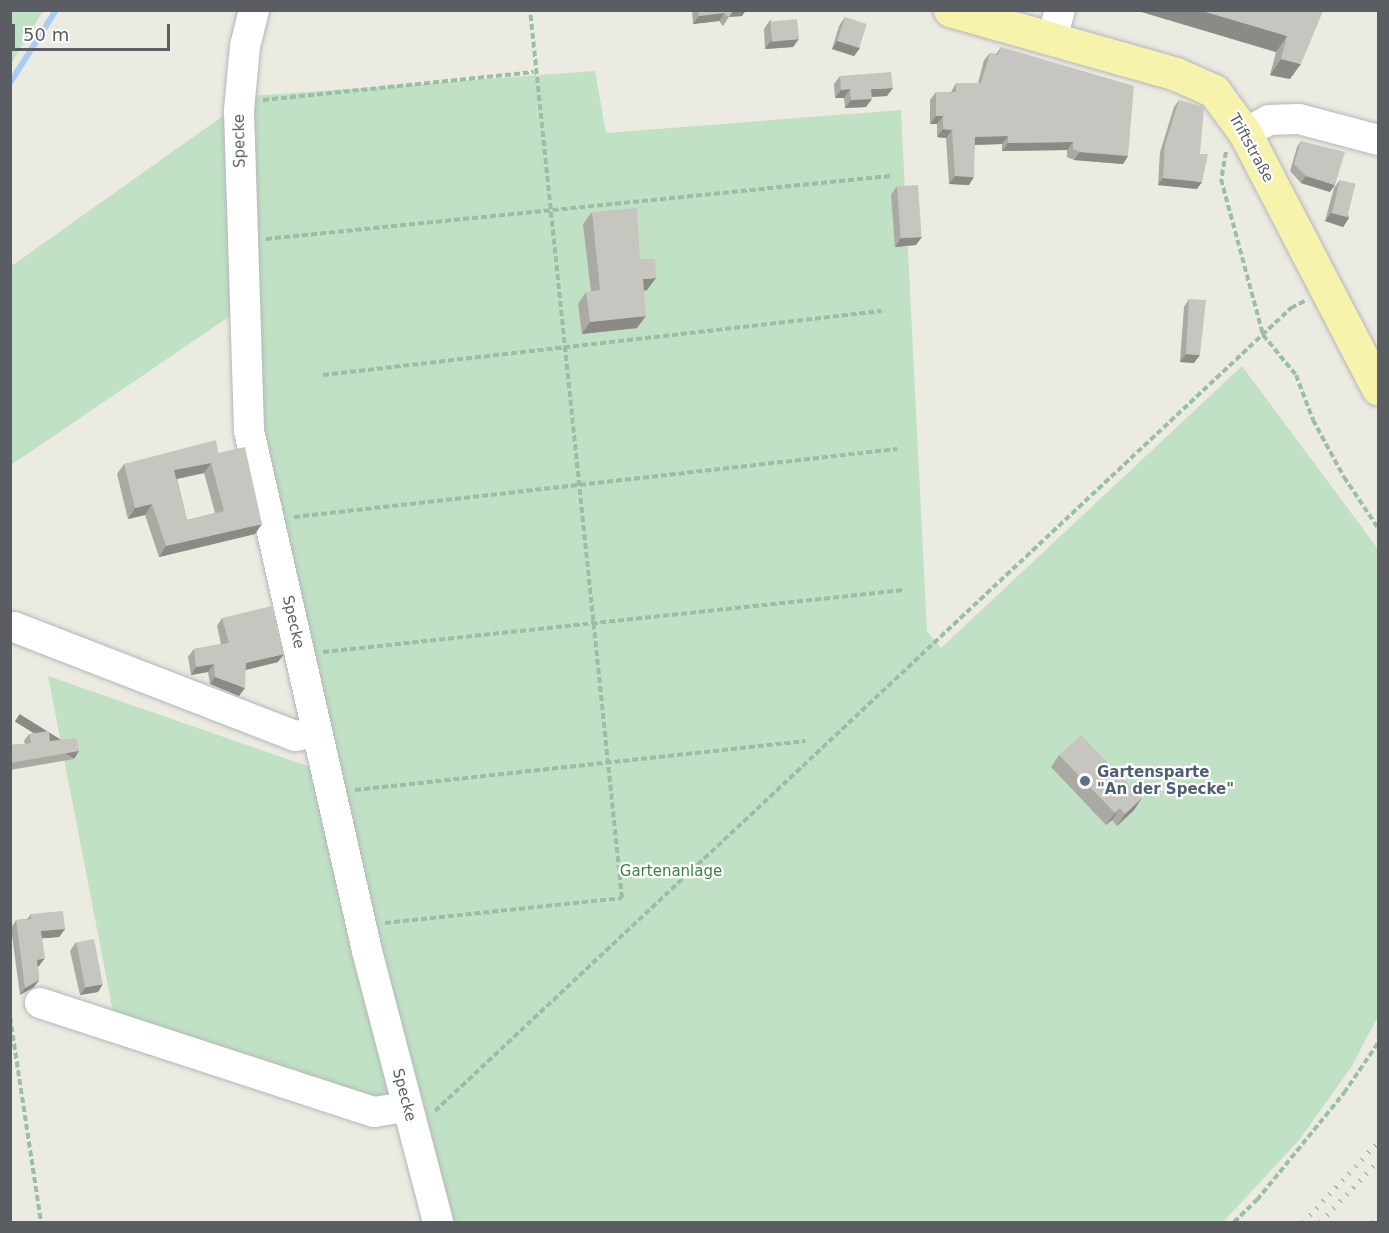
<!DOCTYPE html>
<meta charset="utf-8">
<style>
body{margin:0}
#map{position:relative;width:1389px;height:1233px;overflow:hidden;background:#ecebe2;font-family:"DejaVu Sans",sans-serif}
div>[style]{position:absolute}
.green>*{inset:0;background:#c0e1c4}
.stream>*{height:6px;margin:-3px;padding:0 3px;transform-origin:3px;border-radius:3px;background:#a7ccf7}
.path>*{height:4px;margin-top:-2px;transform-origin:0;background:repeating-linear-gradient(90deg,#99bfa8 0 6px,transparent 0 9px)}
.roads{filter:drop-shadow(0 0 2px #b4b7bb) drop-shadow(0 0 2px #b4b7bb)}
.minor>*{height:30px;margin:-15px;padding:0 15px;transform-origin:15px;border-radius:15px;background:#fff}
.major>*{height:33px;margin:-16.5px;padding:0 16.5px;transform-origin:16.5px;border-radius:16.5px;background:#f7f2ac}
.rail>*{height:4.5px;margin-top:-2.25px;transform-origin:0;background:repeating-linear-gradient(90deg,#b2b3b3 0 1.5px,transparent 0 9.5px)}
.wall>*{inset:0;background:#aba9a4}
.shaded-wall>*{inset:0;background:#8b8a86;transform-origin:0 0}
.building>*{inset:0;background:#c7c5bf;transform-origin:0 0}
.dots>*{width:16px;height:16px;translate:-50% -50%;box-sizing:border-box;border:3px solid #fff;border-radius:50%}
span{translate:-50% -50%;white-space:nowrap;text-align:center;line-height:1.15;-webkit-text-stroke:4.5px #fff;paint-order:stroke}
.street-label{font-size:15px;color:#5a5d61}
.service-label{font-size:15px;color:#4e5e75;font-weight:700}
.left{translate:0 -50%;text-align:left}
.park-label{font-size:15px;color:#3c7f46}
.frame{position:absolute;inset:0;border:12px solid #5a5d61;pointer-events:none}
.scale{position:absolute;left:12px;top:24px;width:158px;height:27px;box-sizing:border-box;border:3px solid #5a5d61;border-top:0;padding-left:8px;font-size:18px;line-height:21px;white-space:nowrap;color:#5a5d61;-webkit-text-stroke:4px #fff;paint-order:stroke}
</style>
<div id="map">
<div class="green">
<div style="clip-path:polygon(11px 10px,43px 11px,11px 64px,10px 11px)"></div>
<div style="clip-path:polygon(595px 71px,606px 133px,901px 110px,927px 631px,941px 648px,1242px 366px,1378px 549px,1378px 1016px,1352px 1066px,1300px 1139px,1223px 1222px,447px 1222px,414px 1109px,114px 1017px,48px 676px,319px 770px,333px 751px,266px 435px,245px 306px,11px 465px,10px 267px,251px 96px)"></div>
</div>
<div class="stream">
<div style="left:10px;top:83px;width:86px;rotate:-57.8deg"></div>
</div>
<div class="path">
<div style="left:263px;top:100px;width:272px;rotate:-5.9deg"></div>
<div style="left:1226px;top:152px;width:27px;rotate:100deg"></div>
<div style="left:1221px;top:179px;width:162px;rotate:74.9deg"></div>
<div style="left:1263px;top:335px;width:52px;rotate:50.5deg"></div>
<div style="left:1296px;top:375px;width:48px;rotate:69.3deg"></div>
<div style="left:1313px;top:420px;width:65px;rotate:61.5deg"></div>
<div style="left:1344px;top:477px;width:61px;rotate:56.3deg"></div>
<div style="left:266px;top:239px;width:627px;rotate:-5.77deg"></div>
<div style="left:323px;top:375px;width:562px;rotate:-6.54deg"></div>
<div style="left:294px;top:517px;width:607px;rotate:-6.43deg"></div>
<div style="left:323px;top:652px;width:584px;rotate:-6.09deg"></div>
<div style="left:355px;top:790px;width:453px;rotate:-6.2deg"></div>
<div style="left:385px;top:923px;width:238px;rotate:-6deg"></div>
<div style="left:622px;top:898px;width:893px;rotate:-95.91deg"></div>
<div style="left:10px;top:1017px;width:207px;rotate:81.4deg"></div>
<div style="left:435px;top:1111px;width:1174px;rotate:-43.17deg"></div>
<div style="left:1291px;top:308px;width:16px;rotate:-27deg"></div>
<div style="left:1234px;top:1222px;width:32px;rotate:-44deg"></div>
<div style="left:1257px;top:1200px;width:138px;rotate:-50.9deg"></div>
<div style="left:1344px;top:1093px;width:60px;rotate:-55.8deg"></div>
</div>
<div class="roads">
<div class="minor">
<div style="left:254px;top:10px;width:37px;rotate:104deg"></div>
<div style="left:245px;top:46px;width:65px;rotate:95.3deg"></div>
<div style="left:239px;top:111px;width:320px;rotate:88.2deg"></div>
<div style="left:249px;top:431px;width:533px;rotate:77.21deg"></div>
<div style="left:367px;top:951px;width:280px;rotate:75.3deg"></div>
<div style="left:1052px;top:39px;width:30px;rotate:-75deg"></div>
<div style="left:1245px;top:133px;width:27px;rotate:-28deg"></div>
<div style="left:1269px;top:120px;width:30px;rotate:-2deg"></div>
<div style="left:1299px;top:119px;width:82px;rotate:14.9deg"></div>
<div style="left:14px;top:627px;width:301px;rotate:21.2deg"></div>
<div style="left:295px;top:736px;width:22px;rotate:-10deg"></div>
<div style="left:40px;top:1003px;width:351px;rotate:18.1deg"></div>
<div style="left:374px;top:1112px;width:32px;rotate:-9deg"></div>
</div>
<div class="major">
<div style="left:950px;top:10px;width:235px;rotate:15.8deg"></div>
<div style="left:1176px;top:74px;width:42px;rotate:24.1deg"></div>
<div style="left:1214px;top:91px;width:52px;rotate:53.6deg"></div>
<div style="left:1245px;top:133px;width:288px;rotate:62.5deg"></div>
</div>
</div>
<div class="rail">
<div style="left:1303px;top:1222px;width:110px;rotate:-46.8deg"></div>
<div style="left:1320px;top:1222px;width:84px;rotate:-46.4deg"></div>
<div style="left:1373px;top:1222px;width:8px;rotate:-50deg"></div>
</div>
<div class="wall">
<div style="clip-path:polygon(692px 10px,746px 10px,742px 16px,729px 17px,723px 26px,719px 21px,693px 24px)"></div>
<div style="clip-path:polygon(1135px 10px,1321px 10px,1290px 79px,1270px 75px,1276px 52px)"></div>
<div style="clip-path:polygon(845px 17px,860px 48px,854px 56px,832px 49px,839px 26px)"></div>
<div style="clip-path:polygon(770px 20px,793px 47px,765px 49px,764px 29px)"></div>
<div style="clip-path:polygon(1001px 47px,1128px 156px,1123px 164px,1074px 160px,1067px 157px,1067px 150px,1002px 151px,1002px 144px,975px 145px,969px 185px,949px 184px,946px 138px,937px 137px,937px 124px,930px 124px,930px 100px,936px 92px,951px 92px,956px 83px,978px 83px,984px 60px,990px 53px,996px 54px)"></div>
<div style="clip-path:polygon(840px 76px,887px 96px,872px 97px,866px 107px,845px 108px,844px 98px,835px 98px,834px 84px)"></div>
<div style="clip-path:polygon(1179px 100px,1200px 154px,1197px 189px,1158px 185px,1160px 152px,1174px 107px)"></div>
<div style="clip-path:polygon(1301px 141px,1330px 192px,1301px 183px,1290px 171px,1297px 147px)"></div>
<div style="clip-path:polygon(1340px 180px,1349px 218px,1343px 227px,1325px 221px,1334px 188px)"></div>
<div style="clip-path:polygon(897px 186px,916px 245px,895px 247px,891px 195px)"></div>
<div style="clip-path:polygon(592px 212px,640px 259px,647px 290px,644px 291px,637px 328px,582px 334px,578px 304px,586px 292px,591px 292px,583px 224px)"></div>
<div style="clip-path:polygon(1189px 299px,1194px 363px,1180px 362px,1184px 307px)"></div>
<div style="clip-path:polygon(evenodd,218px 453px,255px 534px,159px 557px,145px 515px,128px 519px,117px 474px,124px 464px,218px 453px,204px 473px,215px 513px,187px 520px,177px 479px,204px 473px)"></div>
<div style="clip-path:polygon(222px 618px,278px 662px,246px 670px,239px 696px,210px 684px,208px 672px,191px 675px,188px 657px,194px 649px,221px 644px,217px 626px)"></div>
<div style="clip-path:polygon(29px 734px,50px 741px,74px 759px,10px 770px,10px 745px,25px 744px,24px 741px)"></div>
<div style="clip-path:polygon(1059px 755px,1142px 798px,1134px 810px,1117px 826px,1112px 820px,1106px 825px,1051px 767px)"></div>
<div style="clip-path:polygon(31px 914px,65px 929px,59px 937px,42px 938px,39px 966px,38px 966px,39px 980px,34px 987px,20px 995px,11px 928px,16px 920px,27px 919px)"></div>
<div style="clip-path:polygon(76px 942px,98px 992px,80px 995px,70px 951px)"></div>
</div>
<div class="shaded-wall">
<div style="clip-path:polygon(733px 10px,746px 10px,742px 16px,729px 17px)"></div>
<div style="clip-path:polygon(1135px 10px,1199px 10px,1287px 36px,1276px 52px)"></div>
<div style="clip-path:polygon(724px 13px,719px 21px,693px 24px,699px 16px)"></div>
<div style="clip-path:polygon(799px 39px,793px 47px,765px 49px,771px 41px)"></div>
<div style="clip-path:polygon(837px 41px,860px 48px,854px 56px,832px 49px)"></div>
<div style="clip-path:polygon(1281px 59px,1301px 64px,1290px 79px,1270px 75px)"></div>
<div style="clip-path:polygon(893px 88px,887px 96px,865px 97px,871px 89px)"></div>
<div style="clip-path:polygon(850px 89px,844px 98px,835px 98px,841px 90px)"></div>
<div style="clip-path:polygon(872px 99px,866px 107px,845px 108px,851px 100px)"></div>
<div style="clip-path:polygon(936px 116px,943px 116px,937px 124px,930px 124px)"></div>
<div style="clip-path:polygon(943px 129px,952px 130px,946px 138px,937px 137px)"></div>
<div style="clip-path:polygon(1008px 136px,1002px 144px,969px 145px,975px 137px)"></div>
<div style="clip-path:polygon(1073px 142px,1067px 150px,1002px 151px,1008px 143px)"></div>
<div style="clip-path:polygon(1080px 152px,1128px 156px,1123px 164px,1074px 160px)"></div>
<div style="clip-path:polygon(955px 176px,974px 177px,969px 185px,949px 184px)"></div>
<div style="clip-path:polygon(1306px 176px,1335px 185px,1330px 192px,1301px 183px)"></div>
<div style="clip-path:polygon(1163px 178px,1202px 182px,1197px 189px,1158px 185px)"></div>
<div style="clip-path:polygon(1331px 213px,1349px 218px,1343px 227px,1325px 221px)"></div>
<div style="clip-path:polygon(922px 237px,916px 245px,895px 247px,901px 238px)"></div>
<div style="clip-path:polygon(656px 278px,647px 290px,634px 291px,643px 279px)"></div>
<div style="clip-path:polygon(646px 316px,637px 328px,582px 334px,590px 322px)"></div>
<div style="clip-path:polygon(1186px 354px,1200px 355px,1194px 363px,1180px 362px)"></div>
<div style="clip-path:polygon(211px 463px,204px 473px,167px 481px,174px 470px)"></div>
<div style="clip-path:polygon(152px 504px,145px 515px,128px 519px,135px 508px)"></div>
<div style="clip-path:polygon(262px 524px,255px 534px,159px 557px,166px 546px)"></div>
<div style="clip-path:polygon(284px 654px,278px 662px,241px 671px,246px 663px)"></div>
<div style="clip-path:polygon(214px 664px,208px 672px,191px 675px,196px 667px)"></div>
<div style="clip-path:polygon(215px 677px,245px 688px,239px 696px,210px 684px)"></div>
<div style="left:79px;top:751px;width:9px;height:70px;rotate:122deg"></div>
<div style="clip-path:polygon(1142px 798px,1134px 810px,1117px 826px,1125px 814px)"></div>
<div style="clip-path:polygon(1120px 808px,1112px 820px,1106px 825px,1115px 813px)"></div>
<div style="clip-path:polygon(65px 929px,59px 937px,35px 939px,41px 931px)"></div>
<div style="clip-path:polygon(45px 958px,39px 966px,32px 967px,37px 960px)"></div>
<div style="clip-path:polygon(39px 980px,34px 987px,20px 995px,25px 988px)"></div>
<div style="clip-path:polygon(103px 984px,98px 992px,80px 995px,86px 987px)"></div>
</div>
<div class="building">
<div style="clip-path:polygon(698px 10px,733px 10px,729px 17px,724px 13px,699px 16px)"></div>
<div style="clip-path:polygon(1199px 10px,1321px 10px,1323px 11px,1301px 64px,1281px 59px,1287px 36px)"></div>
<div style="left:845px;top:17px;width:23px;height:25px;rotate:18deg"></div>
<div style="left:797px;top:19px;width:20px;height:27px;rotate:84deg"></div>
<div style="clip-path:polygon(1001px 47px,1134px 86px,1128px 156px,1080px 152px,1073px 149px,1073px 142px,1008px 143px,1008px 136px,975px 137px,974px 177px,955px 176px,952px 130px,943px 129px,943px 116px,936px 116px,936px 92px,956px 92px,956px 83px,981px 83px,990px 53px,998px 55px)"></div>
<div style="clip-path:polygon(891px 72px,893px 88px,871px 89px,872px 99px,851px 100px,850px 89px,841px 90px,840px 76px)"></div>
<div style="clip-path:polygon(1179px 100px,1204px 107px,1200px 154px,1208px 154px,1202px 182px,1163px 178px,1165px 145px)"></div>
<div style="clip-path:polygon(1301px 141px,1345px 152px,1335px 185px,1306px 176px,1294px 164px)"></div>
<div style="left:1340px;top:180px;width:16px;height:34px;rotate:14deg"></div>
<div style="left:918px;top:185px;width:52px;height:21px;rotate:86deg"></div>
<div style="clip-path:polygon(637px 208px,640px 259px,655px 259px,656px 278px,643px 279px,646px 316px,590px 322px,586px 292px,600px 290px,592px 212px)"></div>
<div style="clip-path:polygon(1189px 299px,1206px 300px,1200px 355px,1186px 354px)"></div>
<div style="clip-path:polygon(evenodd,216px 440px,218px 453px,245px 447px,262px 524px,166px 546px,152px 504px,135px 508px,124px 464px,216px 440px,211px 463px,224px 511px,187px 520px,174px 470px,211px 463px)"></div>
<div style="clip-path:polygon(272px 606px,284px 654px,246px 663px,245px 688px,215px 677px,214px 664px,196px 667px,194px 649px,229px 643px,222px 618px)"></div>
<div style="clip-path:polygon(49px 731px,50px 741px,77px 738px,79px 751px,10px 763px,10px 745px,31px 743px,29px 734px)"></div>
<div style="clip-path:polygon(1081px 735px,1142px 798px,1125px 814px,1120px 808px,1115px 813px,1059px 755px)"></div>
<div style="clip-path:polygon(63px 911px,65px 929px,41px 931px,45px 958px,37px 960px,39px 980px,25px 988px,16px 920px,31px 919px,31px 914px)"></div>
<div style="left:94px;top:939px;width:46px;height:18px;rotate:79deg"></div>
</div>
<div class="dots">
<div style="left:1085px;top:781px;background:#5c6f8a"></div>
</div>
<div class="street-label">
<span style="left:240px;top:141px;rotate:-91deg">Specke</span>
<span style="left:1251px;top:148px;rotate:61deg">Triftstraße</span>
<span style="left:293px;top:622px;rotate:77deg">Specke</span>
<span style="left:404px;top:1095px;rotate:75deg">Specke</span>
</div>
<div class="service-label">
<span class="left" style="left:1097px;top:781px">Gartensparte<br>"An der Specke"</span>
</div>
<div class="park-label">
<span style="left:671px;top:872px">Gartenanlage</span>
</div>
<div class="frame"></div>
<div class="scale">50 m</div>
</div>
